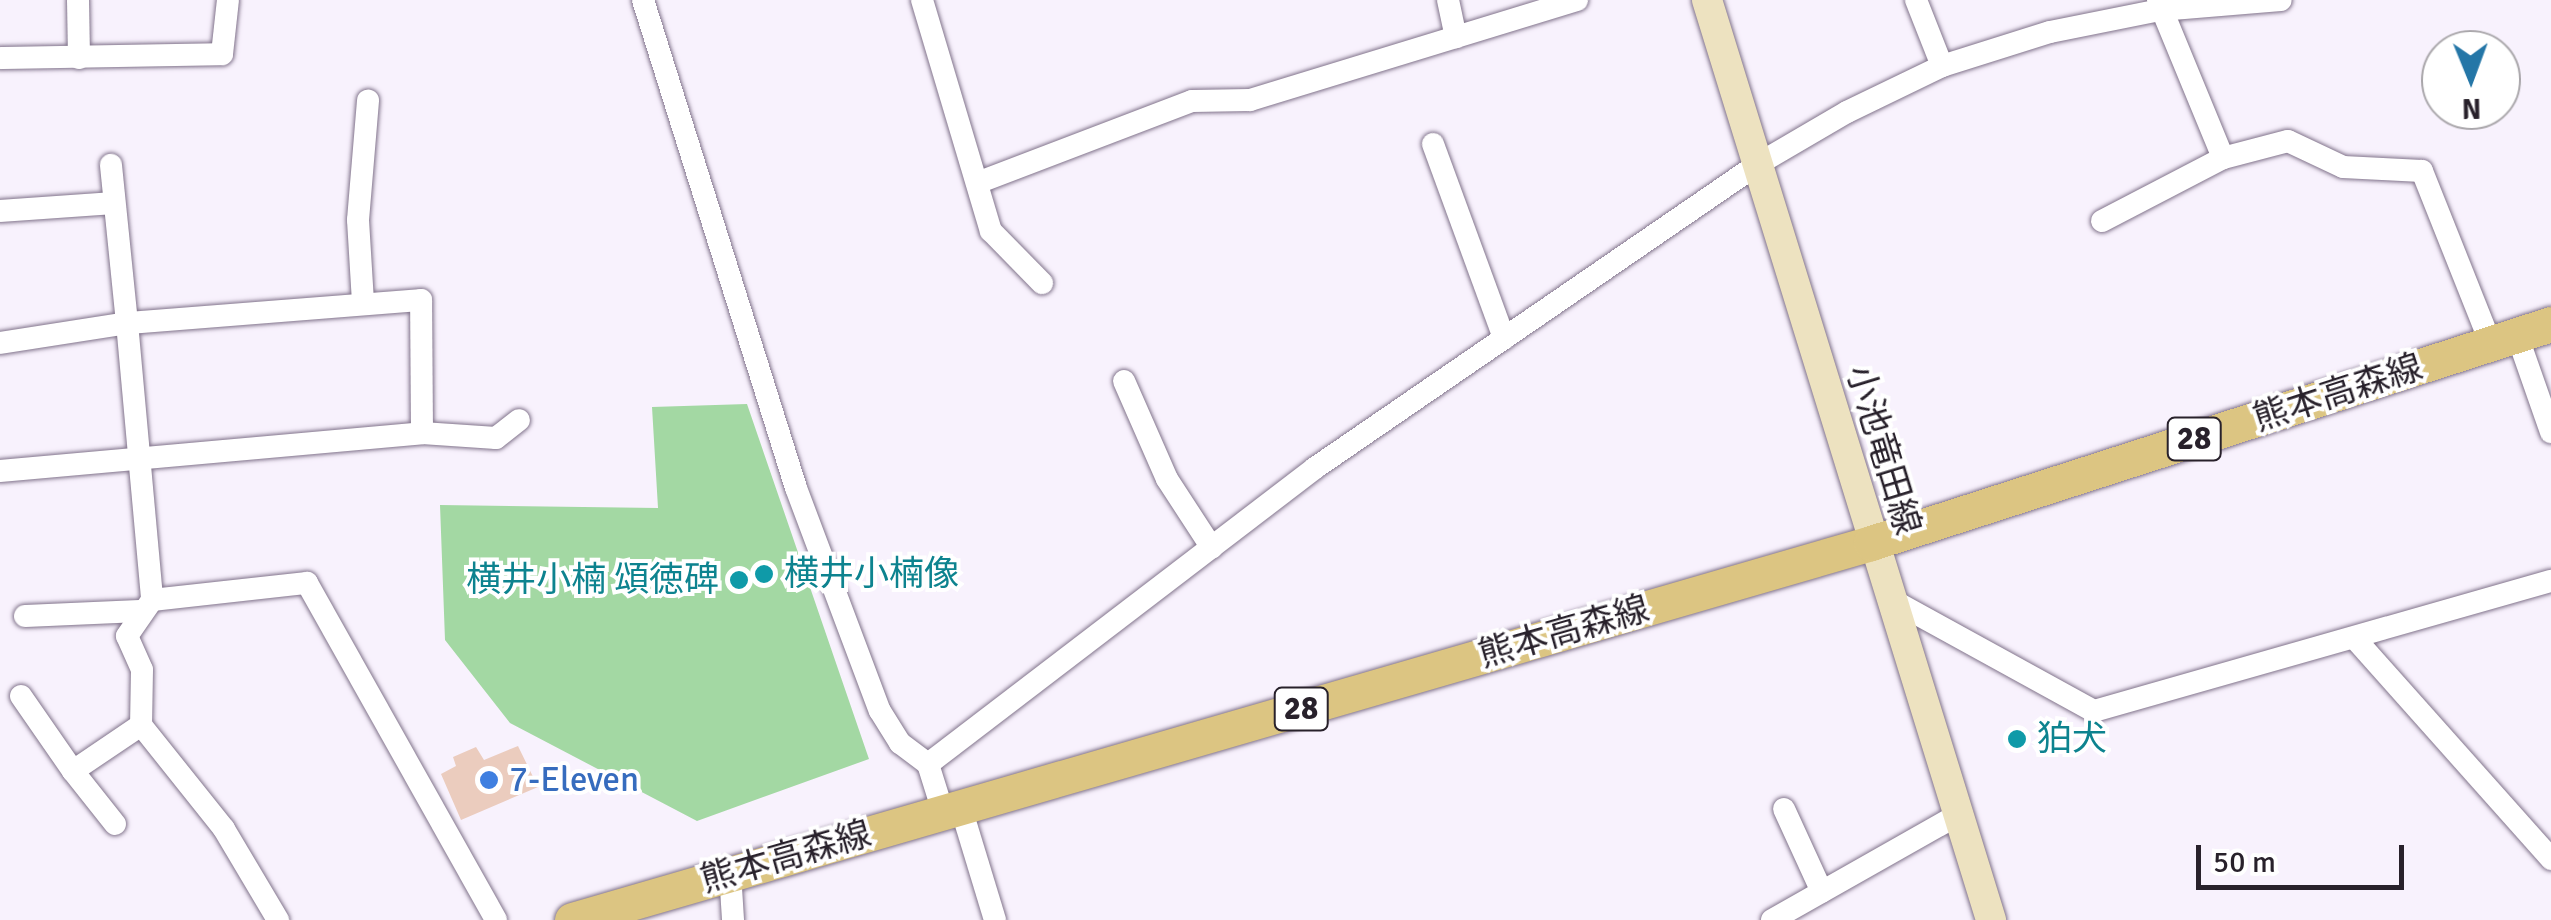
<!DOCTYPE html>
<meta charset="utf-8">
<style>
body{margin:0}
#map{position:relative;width:2551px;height:920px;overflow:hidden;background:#f8f2fd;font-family:Signika,"Noto Sans JP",sans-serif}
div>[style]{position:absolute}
.green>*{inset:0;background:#a3d8a3}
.building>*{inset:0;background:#ebccbe}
.roads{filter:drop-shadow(0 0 2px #81738b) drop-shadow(0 0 2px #81738b)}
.minor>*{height:22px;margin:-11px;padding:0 11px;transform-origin:11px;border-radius:11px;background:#fff}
.secondary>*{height:30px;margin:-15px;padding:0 15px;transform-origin:15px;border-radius:15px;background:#ede2c0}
.primary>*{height:35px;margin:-17.5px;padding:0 17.5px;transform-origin:17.5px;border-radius:17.5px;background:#dcc582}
.dots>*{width:28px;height:28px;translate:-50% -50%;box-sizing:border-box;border:5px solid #fff;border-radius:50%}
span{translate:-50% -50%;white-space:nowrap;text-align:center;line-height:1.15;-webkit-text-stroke:8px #fff;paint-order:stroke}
.shield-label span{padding:2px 8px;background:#fff;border:2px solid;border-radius:8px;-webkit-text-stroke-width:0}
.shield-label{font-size:32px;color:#28212b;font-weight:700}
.street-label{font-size:35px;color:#28212b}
.culture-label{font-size:35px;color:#0d838f}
.left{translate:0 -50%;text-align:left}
.right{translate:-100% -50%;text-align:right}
.shop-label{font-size:35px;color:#366cbe}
.north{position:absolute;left:2421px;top:30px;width:100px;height:100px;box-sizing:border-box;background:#fff;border:2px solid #a9a6aa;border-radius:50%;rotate:179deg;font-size:28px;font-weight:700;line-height:40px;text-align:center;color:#28212b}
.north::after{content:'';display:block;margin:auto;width:35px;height:45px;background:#2476a7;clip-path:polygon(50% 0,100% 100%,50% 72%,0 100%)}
.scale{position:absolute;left:2196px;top:845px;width:208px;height:45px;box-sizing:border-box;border:5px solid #28212b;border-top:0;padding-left:12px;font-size:30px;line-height:35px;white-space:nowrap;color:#28212b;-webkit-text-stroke:8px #fff;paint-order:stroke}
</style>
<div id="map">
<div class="green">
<div style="clip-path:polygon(747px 404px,869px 759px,697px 821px,510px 723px,445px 640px,440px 505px,658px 508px,652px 407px)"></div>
</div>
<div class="building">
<div style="clip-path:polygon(518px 746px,538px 787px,461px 820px,441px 774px,456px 766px,453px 757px,476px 747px,484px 760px)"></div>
</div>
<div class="roads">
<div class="minor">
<div style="left:78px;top:0;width:58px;rotate:89deg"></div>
<div style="left:643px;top:0;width:511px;rotate:72.59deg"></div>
<div style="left:796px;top:488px;width:238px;rotate:69.4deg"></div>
<div style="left:880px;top:711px;width:38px;rotate:58deg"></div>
<div style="left:900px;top:743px;width:35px;rotate:37deg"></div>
<div style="left:928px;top:764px;width:50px;rotate:72.6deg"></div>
<div style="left:922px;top:0;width:241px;rotate:73.4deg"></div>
<div style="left:991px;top:231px;width:73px;rotate:45.6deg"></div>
<div style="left:1448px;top:0;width:38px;rotate:78deg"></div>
<div style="left:1916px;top:0;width:71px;rotate:68.5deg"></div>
<div style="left:2158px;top:0;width:171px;rotate:67.6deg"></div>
<div style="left:0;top:58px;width:222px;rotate:-1deg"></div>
<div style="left:222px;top:54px;width:54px;rotate:-83.7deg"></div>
<div style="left:1433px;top:144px;width:207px;rotate:69.9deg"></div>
<div style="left:977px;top:183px;width:230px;rotate:-20.9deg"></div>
<div style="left:1192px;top:101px;width:58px;rotate:-1deg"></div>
<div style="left:1250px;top:100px;width:342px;rotate:-17deg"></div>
<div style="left:0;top:211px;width:114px;rotate:-4deg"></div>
<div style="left:2102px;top:221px;width:136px;rotate:-27.5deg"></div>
<div style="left:2223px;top:158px;width:67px;rotate:-14.7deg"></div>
<div style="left:2288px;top:141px;width:61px;rotate:25.3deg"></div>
<div style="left:2343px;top:167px;width:79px;rotate:2.9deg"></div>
<div style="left:2422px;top:171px;width:186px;rotate:68.3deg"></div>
<div style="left:363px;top:302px;width:82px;rotate:-93.5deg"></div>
<div style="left:358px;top:220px;width:120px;rotate:-85.2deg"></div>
<div style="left:2517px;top:335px;width:103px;rotate:70.7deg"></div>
<div style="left:0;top:343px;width:129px;rotate:-8.9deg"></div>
<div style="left:127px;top:323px;width:278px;rotate:84.8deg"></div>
<div style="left:152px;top:600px;width:156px;rotate:-6.3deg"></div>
<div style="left:307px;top:583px;width:386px;rotate:60.7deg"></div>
<div style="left:1124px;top:381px;width:107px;rotate:66.3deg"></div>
<div style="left:1167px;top:479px;width:82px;rotate:56.9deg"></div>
<div style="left:422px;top:433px;width:74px;rotate:3.9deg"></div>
<div style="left:496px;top:438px;width:29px;rotate:-38deg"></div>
<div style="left:0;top:471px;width:424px;rotate:-5.1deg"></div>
<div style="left:422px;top:433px;width:133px;rotate:-90.4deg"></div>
<div style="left:421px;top:300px;width:295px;rotate:175.5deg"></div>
<div style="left:127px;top:323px;width:159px;rotate:-95.8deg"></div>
<div style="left:1890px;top:599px;width:233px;rotate:28.8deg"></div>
<div style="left:2094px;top:711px;width:475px;rotate:-15.9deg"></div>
<div style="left:152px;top:600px;width:44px;rotate:124.8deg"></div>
<div style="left:127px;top:636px;width:37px;rotate:66deg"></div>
<div style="left:142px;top:670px;width:55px;rotate:91deg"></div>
<div style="left:141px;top:725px;width:133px;rotate:51.4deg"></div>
<div style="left:224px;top:829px;width:106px;rotate:59.3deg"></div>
<div style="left:25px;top:616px;width:115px;rotate:-2.5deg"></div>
<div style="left:2357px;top:641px;width:292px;rotate:48.3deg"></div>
<div style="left:21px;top:696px;width:91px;rotate:55.3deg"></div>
<div style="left:928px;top:764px;width:487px;rotate:-37.4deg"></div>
<div style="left:1315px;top:468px;width:537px;rotate:-34.46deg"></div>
<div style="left:1758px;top:164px;width:103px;rotate:-30.3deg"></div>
<div style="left:1847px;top:112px;width:106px;rotate:-25.8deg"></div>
<div style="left:1942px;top:66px;width:113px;rotate:-17.5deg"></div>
<div style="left:2050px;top:32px;width:112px;rotate:-11.3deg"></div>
<div style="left:2160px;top:10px;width:121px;rotate:-4.7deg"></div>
<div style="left:961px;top:808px;width:117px;rotate:73.1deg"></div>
<div style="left:1784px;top:809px;width:91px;rotate:65.4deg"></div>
<div style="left:115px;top:824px;width:68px;rotate:-128.4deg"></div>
<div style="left:73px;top:771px;width:82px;rotate:-34.1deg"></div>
<div style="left:730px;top:872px;width:48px;rotate:86.4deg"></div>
<div style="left:1772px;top:920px;width:209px;rotate:-29.5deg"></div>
</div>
<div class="secondary">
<div style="left:1707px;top:0;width:963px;rotate:72.84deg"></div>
</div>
<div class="primary">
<div style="left:572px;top:920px;width:1353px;rotate:-16.18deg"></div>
<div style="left:1871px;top:543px;width:714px;rotate:-17.85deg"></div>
</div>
</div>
<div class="dots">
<div style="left:764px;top:574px;background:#0f9aa8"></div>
<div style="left:739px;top:580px;background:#0f9aa8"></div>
<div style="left:2017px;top:739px;background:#0f9aa8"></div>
<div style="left:489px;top:780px;background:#3f7fe0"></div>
</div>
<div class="shield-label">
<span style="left:2194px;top:439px">28</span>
<span style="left:1301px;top:709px">28</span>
</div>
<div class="street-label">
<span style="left:2338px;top:393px;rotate:-18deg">熊本高森線</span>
<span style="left:1883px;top:450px;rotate:73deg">小池竜田線</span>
<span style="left:1564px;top:632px;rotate:-16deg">熊本高森線</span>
<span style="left:786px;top:857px;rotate:-16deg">熊本高森線</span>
</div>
<div class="culture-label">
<span class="left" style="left:784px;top:574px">横井小楠像</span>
<span class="right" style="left:719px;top:580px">横井小楠 頌徳碑</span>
<span class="left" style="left:2037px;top:739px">狛犬</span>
</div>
<div class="shop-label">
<span class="left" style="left:509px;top:780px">7-Eleven</span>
</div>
<div class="north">N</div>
<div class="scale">50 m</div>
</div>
